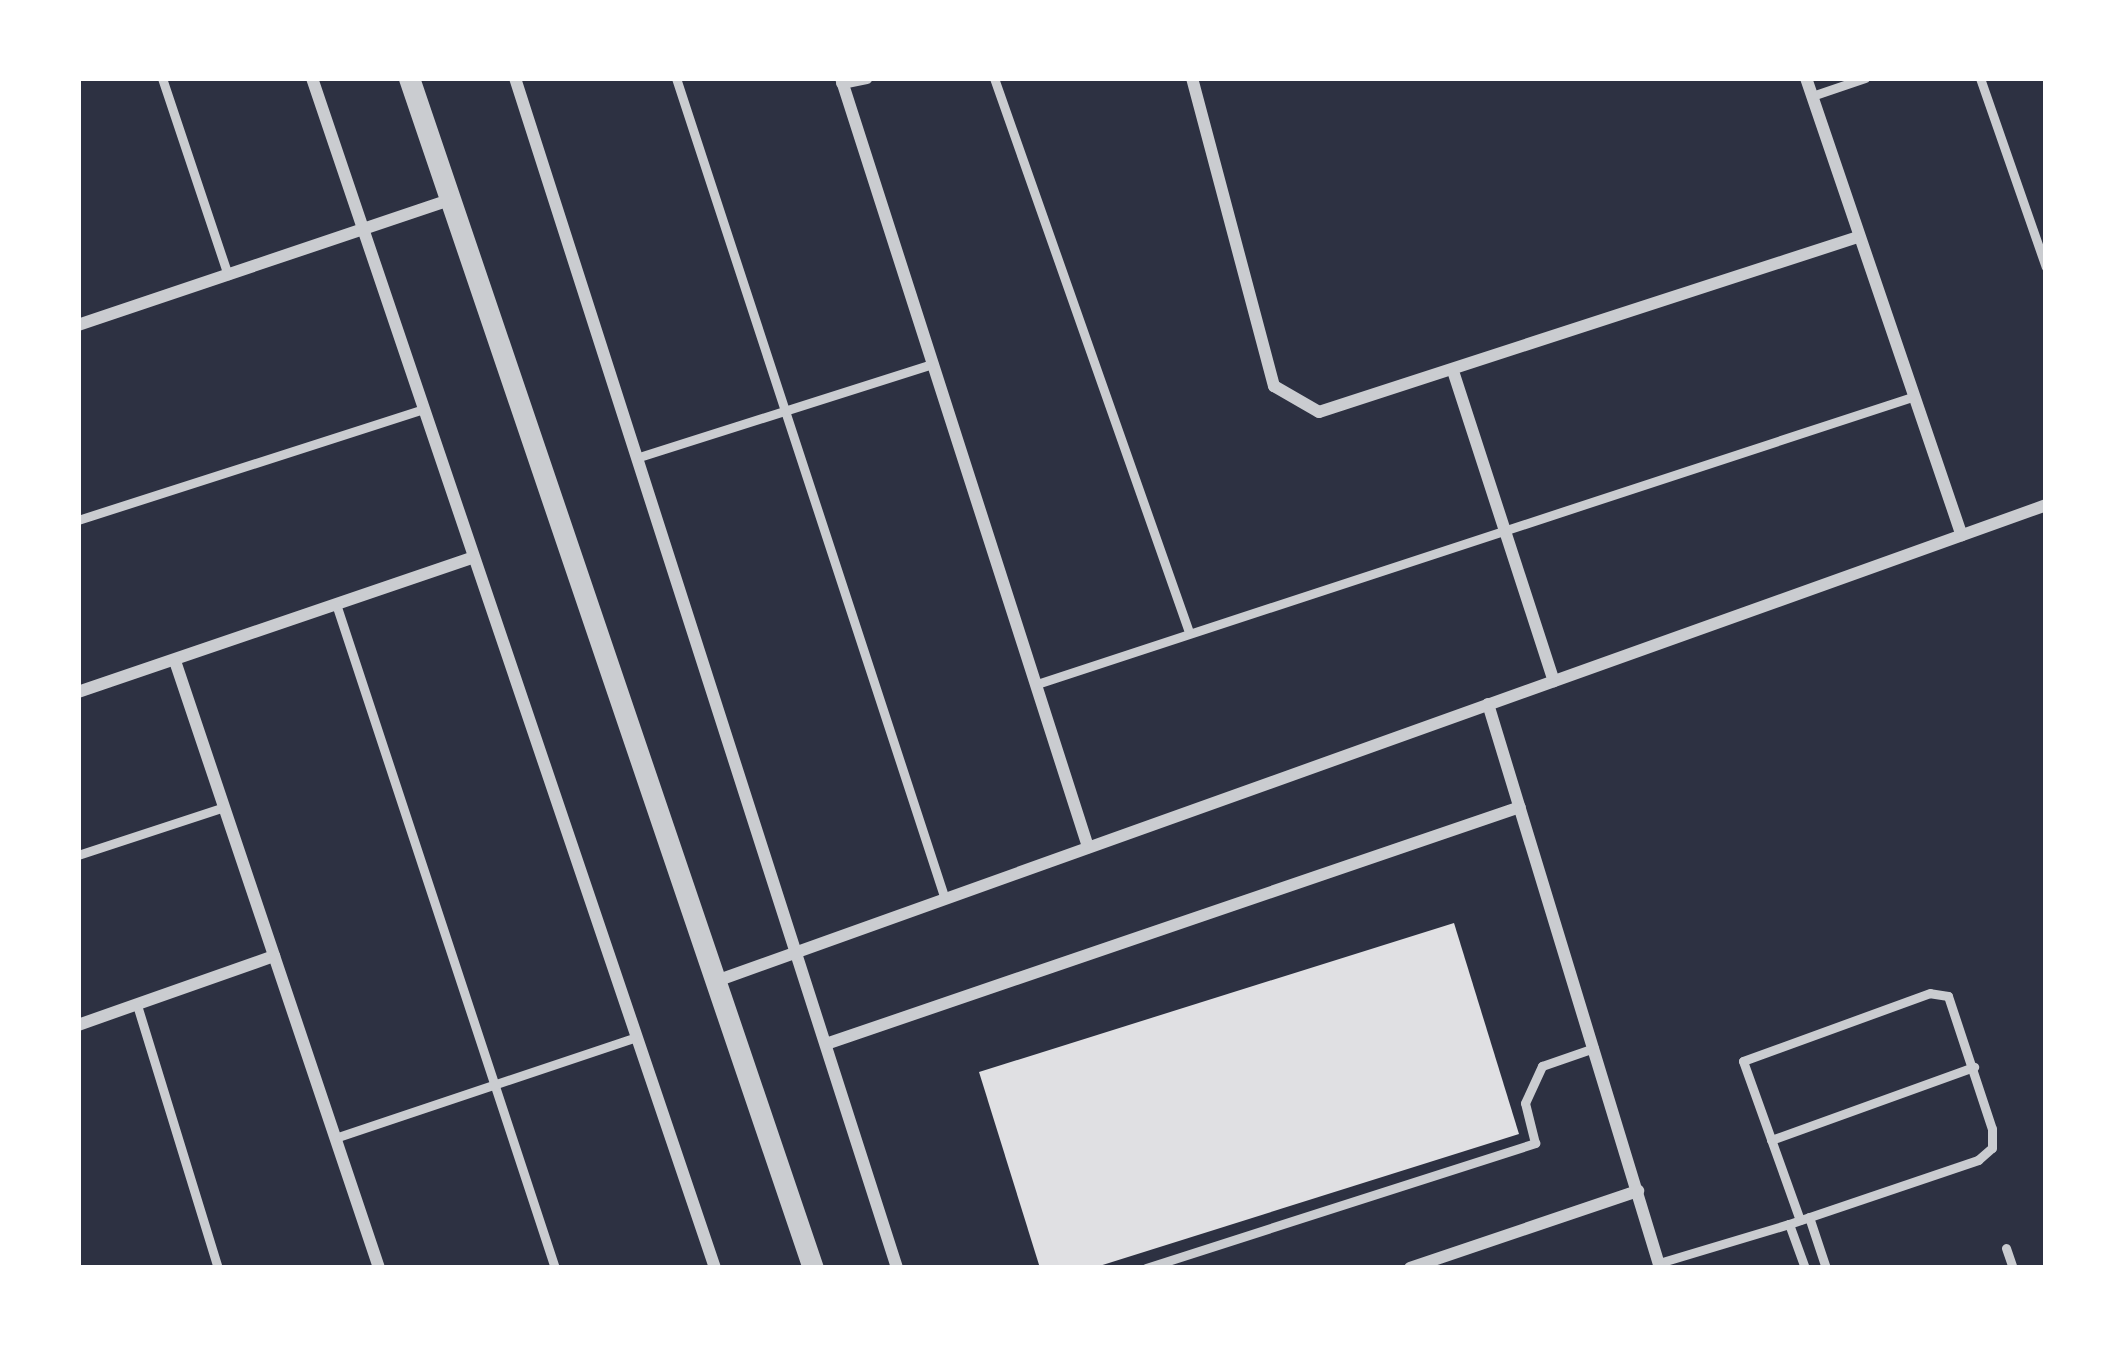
<!DOCTYPE html>
<style>
body{margin:0}
#map{position:relative;width:2124px;height:1346px;overflow:hidden;background:#2d3142;font-family:Karla,sans-serif}
div>[style]{position:absolute}
.building>*{inset:0;background:#e0e0e3}
.service>*{height:9px;margin:-4.5px;padding:0 4.5px;transform-origin:4.5px;border-radius:4.5px;background:#caccd0}
.minor>*{height:12px;margin:-6px;padding:0 6px;transform-origin:6px;border-radius:6px;background:#caccd0}
.tertiary>*{height:21px;margin:-10.5px;padding:0 10.5px;transform-origin:10.5px;border-radius:10.5px;background:#caccd0}
span{translate:-50% -50%;white-space:nowrap;text-align:center;line-height:1.15;-webkit-text-stroke:12px #fff;paint-order:stroke}
.frame{position:absolute;inset:0;border:81px solid #fff;pointer-events:none}
</style>
<div id="map">
<div class="building">
<div style="clip-path:polygon(1454px 923px,1519px 1134px,1093px 1268px,1040px 1268px,979px 1072px)"></div>
</div>
<div class="service">
<div style="left:162px;top:78px;width:208px;rotate:71.5deg"></div>
<div style="left:676px;top:78px;width:864px;rotate:71.86deg"></div>
<div style="left:994px;top:78px;width:587px;rotate:70.61deg"></div>
<div style="left:1980px;top:78px;width:200px;rotate:70.8deg"></div>
<div style="left:1812px;top:96px;width:56px;rotate:-18.8deg"></div>
<div style="left:636px;top:458px;width:312px;rotate:-17.6deg"></div>
<div style="left:78px;top:520px;width:363px;rotate:-17.8deg"></div>
<div style="left:337px;top:607px;width:696px;rotate:71.75deg"></div>
<div style="left:1037px;top:684px;width:921px;rotate:-18.16deg"></div>
<div style="left:78px;top:855px;width:154px;rotate:-18.2deg"></div>
<div style="left:137px;top:1005px;width:275px;rotate:72.9deg"></div>
<div style="left:335px;top:1138px;width:318px;rotate:-18.5deg"></div>
<div style="left:1771px;top:1140px;width:216px;rotate:-19.8deg"></div>
<div style="left:1809px;top:1217px;width:54px;rotate:71.6deg"></div>
<div style="left:1789px;top:1224px;width:47px;rotate:70deg"></div>
<div style="left:2006px;top:1248px;width:21px;rotate:71deg"></div>
<div style="left:1659px;top:1263px;width:136px;rotate:-16.7deg"></div>
<div style="left:1789px;top:1224px;width:200px;rotate:-18.7deg"></div>
<div style="left:1978px;top:1160px;width:18px;rotate:-41deg"></div>
<div style="left:1992px;top:1148px;width:19px;rotate:-90deg"></div>
<div style="left:1992px;top:1129px;width:140px;rotate:-108.3deg"></div>
<div style="left:1948px;top:996px;width:18px;rotate:-171deg"></div>
<div style="left:1930px;top:993px;width:199px;rotate:160deg"></div>
<div style="left:1743px;top:1061px;width:169px;rotate:70.3deg"></div>
<div style="left:1146px;top:1268px;width:409px;rotate:-17.8deg"></div>
<div style="left:1535px;top:1143px;width:41px;rotate:-104deg"></div>
<div style="left:1525px;top:1103px;width:41px;rotate:-65.3deg"></div>
<div style="left:1542px;top:1066px;width:55px;rotate:-19.1deg"></div>
</div>
<div class="minor">
<div style="left:312px;top:78px;width:1256px;rotate:71.29deg"></div>
<div style="left:515px;top:78px;width:1250px;rotate:72.2deg"></div>
<div style="left:841px;top:78px;width:808px;rotate:72.19deg"></div>
<div style="left:1192px;top:78px;width:319px;rotate:75.1deg"></div>
<div style="left:1274px;top:386px;width:52px;rotate:30deg"></div>
<div style="left:1319px;top:412px;width:567px;rotate:-17.99deg"></div>
<div style="left:1806px;top:78px;width:483px;rotate:71.2deg"></div>
<div style="left:842px;top:83px;width:25px;rotate:-11deg"></div>
<div style="left:78px;top:325px;width:391px;rotate:-18.6deg"></div>
<div style="left:1454px;top:374px;width:323px;rotate:72deg"></div>
<div style="left:175px;top:661px;width:640px;rotate:71.42deg"></div>
<div style="left:78px;top:692px;width:418px;rotate:-18.8deg"></div>
<div style="left:1488px;top:704px;width:590px;rotate:73.04deg"></div>
<div style="left:719px;top:980px;width:1409px;rotate:-19.69deg"></div>
<div style="left:78px;top:1025px;width:208px;rotate:-19.4deg"></div>
<div style="left:826px;top:1044px;width:733px;rotate:-18.85deg"></div>
<div style="left:1410px;top:1268px;width:241px;rotate:-18.7deg"></div>
</div>
<div class="tertiary">
<div style="left:409px;top:78px;width:1257px;rotate:71.25deg"></div>
</div>
<div class="frame"></div>
</div>
